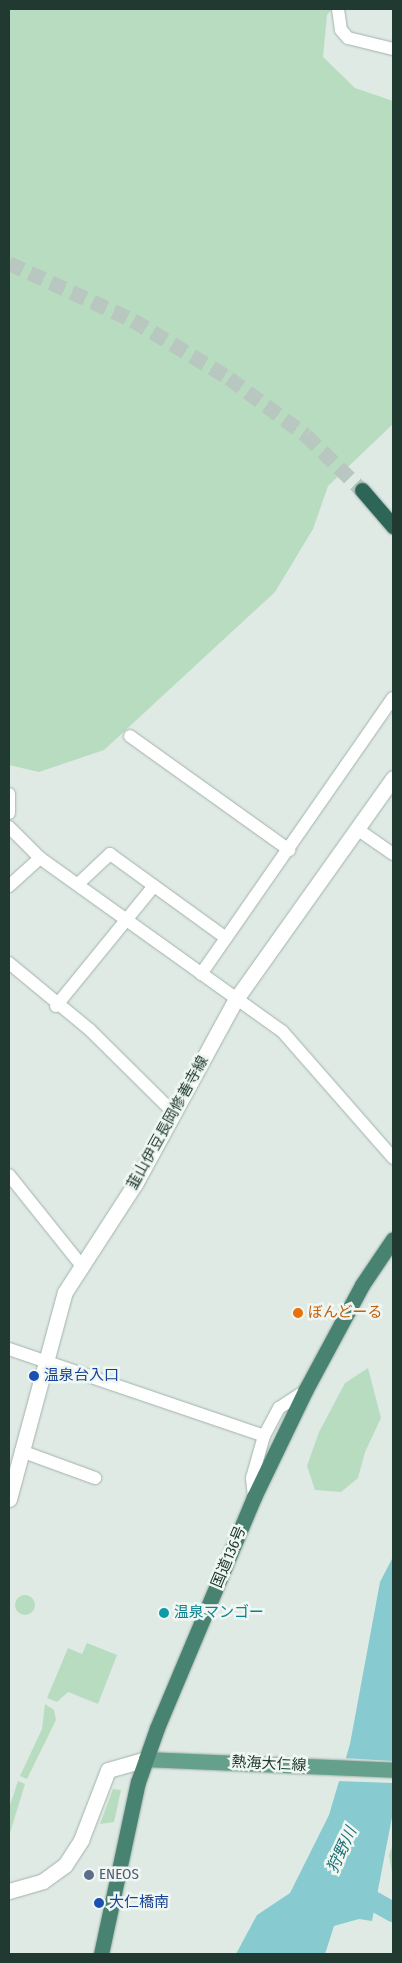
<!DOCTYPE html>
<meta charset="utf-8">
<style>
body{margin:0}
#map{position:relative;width:402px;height:1963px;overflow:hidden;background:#dfeae5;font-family:"Fira Sans Condensed","Noto Sans JP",sans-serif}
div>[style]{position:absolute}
.green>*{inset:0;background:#b8dcbf}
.round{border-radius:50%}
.water>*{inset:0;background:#87cad0}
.pier>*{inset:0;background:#dfeae5}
.river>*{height:20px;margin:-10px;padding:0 10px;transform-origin:10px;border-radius:10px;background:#87cad0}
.motorway-tunnel>*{height:15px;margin-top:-7.5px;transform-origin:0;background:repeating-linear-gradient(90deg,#b9c7c1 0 15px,transparent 0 23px)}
.roads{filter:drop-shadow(0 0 1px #a2b2ab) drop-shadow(0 0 1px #a2b2ab)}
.minor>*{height:12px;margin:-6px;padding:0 6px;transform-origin:6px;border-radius:6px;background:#fff}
.tertiary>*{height:15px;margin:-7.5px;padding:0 7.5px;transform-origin:7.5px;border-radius:7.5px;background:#fff}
.secondary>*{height:15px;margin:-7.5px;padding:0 7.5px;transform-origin:7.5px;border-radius:7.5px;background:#fff}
.primary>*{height:15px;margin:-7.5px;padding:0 7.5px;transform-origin:7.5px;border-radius:7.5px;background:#64a08c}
.trunk>*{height:15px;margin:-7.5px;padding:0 7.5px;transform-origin:7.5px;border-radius:7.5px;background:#488371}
.motorway>*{height:15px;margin:-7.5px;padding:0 7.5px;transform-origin:7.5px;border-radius:7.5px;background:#2d6656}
.dots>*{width:14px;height:14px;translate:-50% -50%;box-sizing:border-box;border:2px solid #f0f7f3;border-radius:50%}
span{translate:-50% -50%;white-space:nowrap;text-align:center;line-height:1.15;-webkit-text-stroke:5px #f0f7f3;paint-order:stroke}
.street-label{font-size:15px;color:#203a31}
.food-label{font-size:15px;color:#c56008}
.left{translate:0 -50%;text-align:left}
.transit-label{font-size:15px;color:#164399}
.culture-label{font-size:15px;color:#0d838f}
.service-label{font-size:15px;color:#4e5e75}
.water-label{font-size:16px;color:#1b6e75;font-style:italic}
.frame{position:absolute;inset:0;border:10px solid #203a31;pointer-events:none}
</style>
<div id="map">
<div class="green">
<div style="clip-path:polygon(9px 9px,332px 9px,327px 15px,323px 57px,355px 88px,393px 101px,393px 424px,328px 486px,313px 529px,275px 592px,104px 750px,39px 772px,9px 765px)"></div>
<div style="clip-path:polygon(368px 1368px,381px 1418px,365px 1452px,358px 1478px,341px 1492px,315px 1490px,307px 1466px,319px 1432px,345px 1383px)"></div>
<div class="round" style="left:15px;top:1595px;width:20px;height:20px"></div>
<div style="clip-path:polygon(87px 1643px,117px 1655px,98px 1704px,68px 1692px,57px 1702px,47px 1698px,68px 1648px,82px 1654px)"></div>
<div style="clip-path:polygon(45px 1704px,54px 1710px,56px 1720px,27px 1779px,20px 1776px,42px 1729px)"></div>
<div style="clip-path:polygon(18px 1781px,25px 1784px,9px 1836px,9px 1808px)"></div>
<div style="clip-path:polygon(113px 1789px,121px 1790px,114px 1822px,100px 1824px)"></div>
<div style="clip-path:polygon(393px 1844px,393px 1879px,389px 1855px)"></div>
</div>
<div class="water">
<div style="clip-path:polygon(393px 1557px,393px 1812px,372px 1921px,359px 1919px,334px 1926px,325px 1954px,236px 1954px,257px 1915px,290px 1893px,329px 1815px,350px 1744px,380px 1582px)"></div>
</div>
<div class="pier">
<div style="clip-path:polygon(343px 1758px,393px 1761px,393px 1783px,336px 1781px)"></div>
</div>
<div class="river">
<div style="left:352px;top:1889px;width:47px;rotate:29.3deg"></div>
</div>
<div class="motorway-tunnel">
<div style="left:9px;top:263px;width:136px;rotate:24.7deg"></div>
<div style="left:133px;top:320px;width:112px;rotate:31.1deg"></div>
<div style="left:229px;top:378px;width:96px;rotate:36.5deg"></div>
<div style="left:306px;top:435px;width:78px;rotate:44.5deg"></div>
</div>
<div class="roads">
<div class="minor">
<div style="left:338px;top:9px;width:21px;rotate:82deg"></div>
<div style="left:341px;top:30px;width:11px;rotate:49deg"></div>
<div style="left:348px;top:38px;width:46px;rotate:13.7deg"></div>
<div style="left:130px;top:736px;width:196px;rotate:35.6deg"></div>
<div style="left:9px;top:794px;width:19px;rotate:90deg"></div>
<div style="left:9px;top:827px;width:44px;rotate:45deg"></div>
<div style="left:40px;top:858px;width:297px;rotate:35.6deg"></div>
<div style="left:282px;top:1031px;width:169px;rotate:48.8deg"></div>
<div style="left:357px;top:829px;width:44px;rotate:34.8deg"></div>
<div style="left:78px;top:884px;width:44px;rotate:-43.2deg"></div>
<div style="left:110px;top:854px;width:143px;rotate:35.9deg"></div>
<div style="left:226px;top:938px;width:292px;rotate:-55.2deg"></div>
<div style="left:9px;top:886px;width:42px;rotate:-42.1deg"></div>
<div style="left:9px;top:963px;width:105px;rotate:39.6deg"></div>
<div style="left:90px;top:1030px;width:118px;rotate:44.7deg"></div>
<div style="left:201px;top:974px;width:44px;rotate:-55.2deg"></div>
<div style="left:56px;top:1006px;width:155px;rotate:-50.8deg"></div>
<div style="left:9px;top:1175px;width:117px;rotate:51.3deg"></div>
<div style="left:9px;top:1349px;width:269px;rotate:18.8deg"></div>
<div style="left:21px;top:1451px;width:79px;rotate:20deg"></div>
<div style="left:254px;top:1497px;width:19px;rotate:-96deg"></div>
<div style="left:252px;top:1478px;width:44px;rotate:-74.1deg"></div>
<div style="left:264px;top:1436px;width:32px;rotate:-62deg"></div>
<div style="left:279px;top:1408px;width:31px;rotate:-33deg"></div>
</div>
<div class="tertiary">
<div style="left:9px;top:1891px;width:35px;rotate:-16deg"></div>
<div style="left:43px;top:1881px;width:27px;rotate:-36deg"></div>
<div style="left:65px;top:1865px;width:30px;rotate:-57deg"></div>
<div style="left:81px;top:1840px;width:75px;rotate:-68.9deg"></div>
<div style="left:108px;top:1770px;width:40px;rotate:-16deg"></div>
</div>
<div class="secondary">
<div style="left:9px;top:1499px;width:214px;rotate:-74.9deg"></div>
<div style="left:65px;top:1292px;width:129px;rotate:-57.1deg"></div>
<div style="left:135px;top:1184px;width:211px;rotate:-61.4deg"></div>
<div style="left:236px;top:999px;width:271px;rotate:-54.6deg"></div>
</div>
<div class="primary">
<div style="left:146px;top:1759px;width:247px;rotate:2.5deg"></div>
</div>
<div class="trunk">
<div style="left:101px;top:1954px;width:176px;rotate:-77.9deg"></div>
<div style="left:138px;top:1782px;width:57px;rotate:-70.6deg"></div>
<div style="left:157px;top:1728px;width:251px;rotate:-67.2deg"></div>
<div style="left:254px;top:1497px;width:118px;rotate:-64.3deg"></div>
<div style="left:305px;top:1391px;width:120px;rotate:-61.7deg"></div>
<div style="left:362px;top:1285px;width:55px;rotate:-56deg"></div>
</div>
<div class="motorway">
<div style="left:362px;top:490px;width:48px;rotate:49.3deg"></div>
</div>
</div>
<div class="dots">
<div style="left:298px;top:1313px;background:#e8710a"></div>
<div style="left:34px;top:1376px;background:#1a4fb4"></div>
<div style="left:164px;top:1613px;background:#0f9aa8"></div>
<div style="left:89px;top:1875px;background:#5c6f8a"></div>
<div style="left:99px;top:1903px;background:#1a4fb4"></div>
</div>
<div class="street-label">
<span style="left:168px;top:1123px;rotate:-61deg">韮山伊豆長岡修善寺線</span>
<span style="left:229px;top:1557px;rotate:-67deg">国道136号</span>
<span style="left:269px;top:1764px;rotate:3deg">熱海大仁線</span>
</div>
<div class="food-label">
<span class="left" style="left:308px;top:1313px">ぼんどーる</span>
</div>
<div class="transit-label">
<span class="left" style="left:44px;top:1376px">温泉台入口</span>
<span class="left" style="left:109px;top:1903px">大仁橋南</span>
</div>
<div class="culture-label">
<span class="left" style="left:174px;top:1613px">温泉マンゴー</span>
</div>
<div class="service-label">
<span class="left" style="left:99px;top:1875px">ENEOS</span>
</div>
<div class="water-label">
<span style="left:342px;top:1850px;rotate:-65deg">狩野川</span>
</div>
<div class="frame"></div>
</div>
